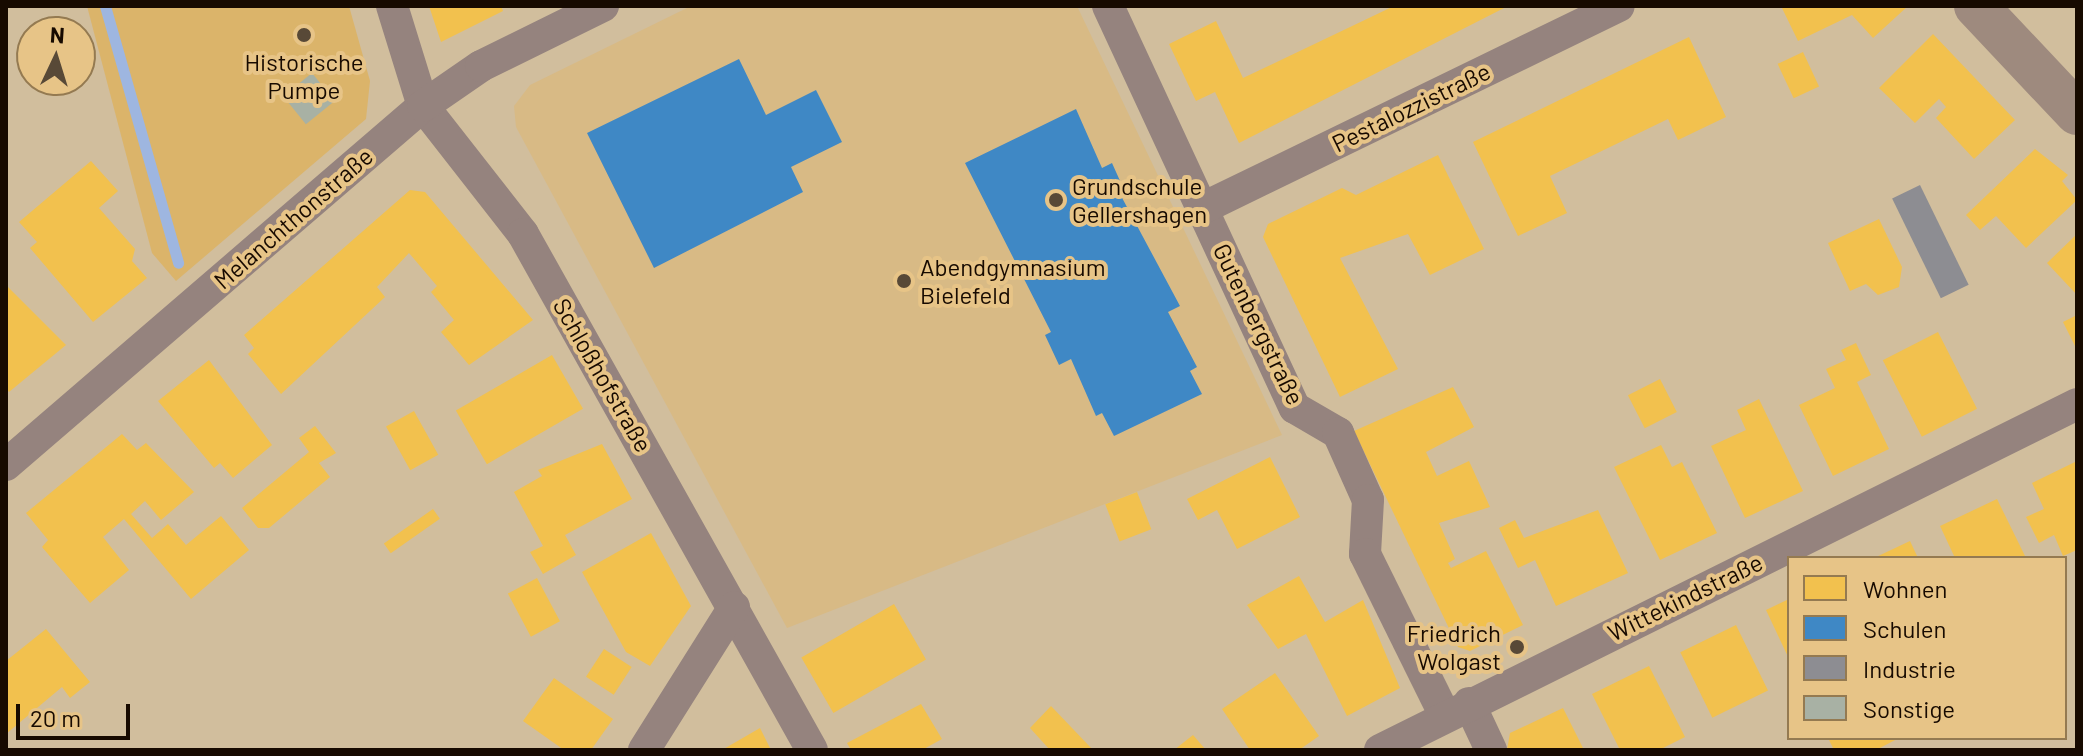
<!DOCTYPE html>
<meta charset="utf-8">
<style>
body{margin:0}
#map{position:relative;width:2083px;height:756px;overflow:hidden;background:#d1be9d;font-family:Barlow,sans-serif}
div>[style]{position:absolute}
.built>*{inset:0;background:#d8ba85}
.green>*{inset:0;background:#dbb46a}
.homes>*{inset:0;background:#f2c14e;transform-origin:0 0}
.schools>*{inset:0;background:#3f88c5}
.industry>*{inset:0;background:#8d8d92;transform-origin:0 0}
.stream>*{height:11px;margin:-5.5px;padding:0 5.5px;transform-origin:5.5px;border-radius:5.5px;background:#9eb6e0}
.building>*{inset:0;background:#a8b1a4;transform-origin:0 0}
.minor>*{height:32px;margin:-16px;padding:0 16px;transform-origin:16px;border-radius:16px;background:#95837e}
.secondary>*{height:44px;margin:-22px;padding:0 22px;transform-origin:22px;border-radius:22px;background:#9e8a7e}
.dots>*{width:22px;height:22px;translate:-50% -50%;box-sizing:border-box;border:4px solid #e7c487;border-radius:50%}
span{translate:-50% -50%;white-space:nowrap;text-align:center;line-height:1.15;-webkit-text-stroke:8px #e7c487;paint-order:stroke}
.poi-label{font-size:24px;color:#170a00}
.left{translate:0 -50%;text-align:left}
.right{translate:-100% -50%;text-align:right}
.street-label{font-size:24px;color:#170a00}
.frame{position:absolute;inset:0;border:8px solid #170a00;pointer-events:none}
.legend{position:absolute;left:1787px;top:556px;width:280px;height:184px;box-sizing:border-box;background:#e7c487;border:2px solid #947a51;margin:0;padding:10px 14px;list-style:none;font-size:24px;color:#170a00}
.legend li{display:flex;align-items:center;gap:16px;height:40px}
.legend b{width:40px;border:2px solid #947a51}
.north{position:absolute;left:16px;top:16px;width:80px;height:80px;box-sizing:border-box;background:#e7c487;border:2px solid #947a51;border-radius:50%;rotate:4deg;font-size:22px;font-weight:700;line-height:32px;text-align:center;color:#170a00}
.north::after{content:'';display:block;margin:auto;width:28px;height:36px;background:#584937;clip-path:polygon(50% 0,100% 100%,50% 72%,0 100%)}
.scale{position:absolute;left:16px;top:704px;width:114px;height:36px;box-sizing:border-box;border:4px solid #170a00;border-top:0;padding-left:10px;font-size:24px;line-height:28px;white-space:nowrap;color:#170a00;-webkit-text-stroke:6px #e7c487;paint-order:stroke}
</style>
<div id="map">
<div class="built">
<div style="clip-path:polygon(691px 6px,1077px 6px,1282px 435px,787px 628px,516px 127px,514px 106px,530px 85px)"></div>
</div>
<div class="green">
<div style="clip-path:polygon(87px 6px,349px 6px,370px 81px,366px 119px,176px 281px,152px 253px)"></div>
</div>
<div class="homes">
<div style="clip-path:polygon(429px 6px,501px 6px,503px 11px,441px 42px)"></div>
<div style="clip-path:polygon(1394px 6px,1508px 6px,1239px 143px,1215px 92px,1196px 101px,1169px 44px,1216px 21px,1243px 78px)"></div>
<div style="clip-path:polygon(1781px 6px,1908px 6px,1873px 38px,1852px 15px,1798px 41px)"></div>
<div style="clip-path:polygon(1933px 34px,2015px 120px,1974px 159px,1936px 118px,1946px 107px,1939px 99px,1915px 123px,1879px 88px)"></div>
<div style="clip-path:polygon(1689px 37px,1726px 117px,1678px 140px,1668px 119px,1550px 176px,1567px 213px,1518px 236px,1473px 142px)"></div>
<div style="left:1803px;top:52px;width:38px;height:28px;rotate:65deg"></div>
<div style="clip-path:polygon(2035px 149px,2068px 175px,2062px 181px,2077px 200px,2026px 248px,1996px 216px,1980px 230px,1966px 215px)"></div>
<div style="clip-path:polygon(1438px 155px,1484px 249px,1430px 275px,1408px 234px,1340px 258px,1398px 369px,1340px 397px,1263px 237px,1268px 224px,1342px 188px,1356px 195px)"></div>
<div style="clip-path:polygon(91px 161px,118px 191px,99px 208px,135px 249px,132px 261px,147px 278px,93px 322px,30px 248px,37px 242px,19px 222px)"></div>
<div style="clip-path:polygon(410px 190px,425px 192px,533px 320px,469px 365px,441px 332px,454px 320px,431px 292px,437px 286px,409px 253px,377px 287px,385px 297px,281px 394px,248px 354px,254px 348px,244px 335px)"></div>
<div style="clip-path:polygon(1879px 219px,1902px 267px,1899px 287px,1878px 295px,1866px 284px,1850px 291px,1828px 243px)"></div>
<div style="clip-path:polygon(2077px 234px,2077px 295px,2047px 263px)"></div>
<div style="clip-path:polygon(6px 285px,66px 345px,9px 392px,6px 388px)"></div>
<div style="clip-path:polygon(2077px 315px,2077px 350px,2063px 322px)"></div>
<div style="left:1938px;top:332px;width:86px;height:62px;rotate:63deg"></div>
<div style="clip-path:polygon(1856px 343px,1871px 375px,1857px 382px,1889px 449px,1833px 476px,1799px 405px,1835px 388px,1826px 369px,1846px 360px,1841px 350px)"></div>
<div style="left:552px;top:355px;width:62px;height:111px;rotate:60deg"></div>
<div style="clip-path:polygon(209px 360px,272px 445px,233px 478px,220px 463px,214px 468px,158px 401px)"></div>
<div style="left:1660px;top:379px;width:37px;height:36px;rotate:63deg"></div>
<div style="clip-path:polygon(1453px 387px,1474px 427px,1426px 452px,1437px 476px,1469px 461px,1490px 507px,1439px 523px,1455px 559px,1448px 563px,1451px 568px,1486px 551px,1523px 625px,1470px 651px,1458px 647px,1354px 431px)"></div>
<div style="clip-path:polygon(1759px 399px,1803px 491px,1745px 518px,1711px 446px,1746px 430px,1737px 410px)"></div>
<div style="left:414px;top:411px;width:50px;height:32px;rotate:61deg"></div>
<div style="clip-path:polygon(315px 426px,336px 453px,319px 463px,330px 477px,269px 528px,258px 528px,242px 508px,309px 452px,299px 438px)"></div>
<div style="clip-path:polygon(122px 434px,137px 450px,146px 443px,194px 492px,161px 520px,145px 501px,131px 514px,152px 538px,168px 524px,186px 545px,221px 516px,249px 550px,191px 599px,124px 519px,103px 537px,129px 570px,90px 603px,42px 547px,48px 540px,26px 513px)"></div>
<div style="clip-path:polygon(602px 444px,632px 499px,565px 535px,576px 555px,543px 574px,530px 552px,543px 546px,514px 492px,542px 476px,538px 470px)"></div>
<div style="clip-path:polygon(1661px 445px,1672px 467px,1682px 462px,1717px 533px,1660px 560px,1614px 467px)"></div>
<div style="clip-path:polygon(1270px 457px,1300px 517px,1237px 549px,1217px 510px,1198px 520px,1187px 499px)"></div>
<div style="clip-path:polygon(2077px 461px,2077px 550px,2063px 556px,2054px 535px,2039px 543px,2026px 517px,2044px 509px,2032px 483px)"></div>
<div style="left:1137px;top:492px;width:40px;height:34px;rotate:69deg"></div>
<div style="clip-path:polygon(1997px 499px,2026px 558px,1955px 558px,1940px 526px)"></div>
<div style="left:433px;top:509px;width:12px;height:60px;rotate:55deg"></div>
<div style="clip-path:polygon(1598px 510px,1628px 573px,1556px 606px,1535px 560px,1518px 568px,1499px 528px,1515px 520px,1524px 538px)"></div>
<div style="clip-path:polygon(651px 533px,691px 606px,650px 666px,626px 652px,582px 572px)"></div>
<div style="clip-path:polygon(1910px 541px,1918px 558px,1874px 558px)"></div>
<div style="clip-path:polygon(1299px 576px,1325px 622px,1363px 600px,1400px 688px,1347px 716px,1306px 634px,1278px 649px,1247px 605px)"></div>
<div style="left:537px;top:578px;width:49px;height:33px;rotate:62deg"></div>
<div style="clip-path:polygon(1789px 599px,1789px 659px,1766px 610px)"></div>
<div style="left:894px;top:604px;width:64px;height:107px;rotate:60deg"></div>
<div style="left:1736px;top:625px;width:73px;height:62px;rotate:64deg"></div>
<div style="clip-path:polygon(46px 629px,90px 682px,70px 698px,62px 687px,6px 734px,6px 661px)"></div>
<div style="left:604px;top:649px;width:33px;height:33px;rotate:33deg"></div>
<div style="clip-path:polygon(1649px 666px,1685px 737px,1659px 750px,1620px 750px,1592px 694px)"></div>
<div style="clip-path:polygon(1275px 673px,1319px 736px,1299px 750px,1250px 750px,1222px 709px)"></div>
<div style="clip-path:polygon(554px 678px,613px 719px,591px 750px,564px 750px,523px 721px)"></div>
<div style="clip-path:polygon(921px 704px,942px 739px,922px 750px,851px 750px,847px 743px)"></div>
<div style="clip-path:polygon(1051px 706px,1093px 750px,1050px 750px,1030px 728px)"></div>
<div style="clip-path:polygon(1563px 708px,1584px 750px,1507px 750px,1510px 733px)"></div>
<div style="clip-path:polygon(760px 728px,771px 750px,722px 750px)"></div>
<div style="clip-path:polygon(1193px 735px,1206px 750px,1174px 750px)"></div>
<div style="clip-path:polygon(1828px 738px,1899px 738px,1876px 750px,1834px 750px)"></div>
</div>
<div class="schools">
<div style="clip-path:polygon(739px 59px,766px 115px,816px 90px,842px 142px,791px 167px,803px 192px,654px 268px,587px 133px)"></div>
<div style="clip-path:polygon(1076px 109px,1102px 168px,1112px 163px,1125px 192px,1120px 194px,1180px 306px,1168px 312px,1197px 367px,1190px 371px,1202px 394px,1114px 436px,1102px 413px,1096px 416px,1071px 359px,1059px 365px,1045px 335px,1051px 332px,965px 163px)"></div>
</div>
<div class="industry">
<div style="left:1920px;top:185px;width:111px;height:31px;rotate:64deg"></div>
</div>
<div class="stream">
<div style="left:105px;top:6px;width:267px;rotate:74.1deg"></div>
</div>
<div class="building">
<div style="left:312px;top:73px;width:36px;height:37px;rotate:51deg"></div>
</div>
<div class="minor">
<div style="left:392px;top:6px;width:105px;rotate:72.8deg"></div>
<div style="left:423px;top:106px;width:162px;rotate:52deg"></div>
<div style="left:523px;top:234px;width:591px;rotate:60.75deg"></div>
<div style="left:1108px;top:6px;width:443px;rotate:65.1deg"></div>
<div style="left:1295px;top:408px;width:50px;rotate:30.2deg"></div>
<div style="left:1338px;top:433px;width:73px;rotate:65.9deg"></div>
<div style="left:1368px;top:500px;width:54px;rotate:93.2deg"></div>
<div style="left:1365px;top:554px;width:181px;rotate:63.7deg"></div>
<div style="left:1203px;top:208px;width:462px;rotate:-25.9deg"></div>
<div style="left:6px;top:465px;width:550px;rotate:-40.73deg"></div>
<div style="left:423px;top:106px;width:70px;rotate:-34.6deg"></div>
<div style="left:481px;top:66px;width:136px;rotate:-26.2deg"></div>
<div style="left:1469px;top:703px;width:52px;rotate:64.9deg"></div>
<div style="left:644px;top:750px;width:169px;rotate:-57.8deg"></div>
<div style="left:1380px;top:750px;width:778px;rotate:-26.4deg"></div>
</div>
<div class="secondary">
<div style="left:1976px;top:6px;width:147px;rotate:46.7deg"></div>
</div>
<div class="dots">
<div style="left:304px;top:35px;background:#584937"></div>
<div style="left:1056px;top:200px;background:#584937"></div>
<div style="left:904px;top:281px;background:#584937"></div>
<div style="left:1517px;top:647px;background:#584937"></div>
</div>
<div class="poi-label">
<span style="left:304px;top:76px">Historische<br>Pumpe</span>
<span class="left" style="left:1072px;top:200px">Grundschule<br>Gellershagen</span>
<span class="left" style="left:920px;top:281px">Abendgymnasium<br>Bielefeld</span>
<span class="right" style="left:1501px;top:647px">Friedrich<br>Wolgast</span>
</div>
<div class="street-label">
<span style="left:1411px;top:107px;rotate:-26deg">Pestalozzistraße</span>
<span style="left:293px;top:218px;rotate:-41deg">Melanchthonstraße</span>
<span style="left:1259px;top:324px;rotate:64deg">Gutenbergstraße</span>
<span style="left:603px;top:375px;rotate:60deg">Schloßhofstraße</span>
<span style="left:1685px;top:597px;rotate:-26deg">Wittekindstraße</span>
</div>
<div class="frame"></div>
<ul class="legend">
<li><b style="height:22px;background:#f2c14e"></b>Wohnen</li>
<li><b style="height:22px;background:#3f88c5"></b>Schulen</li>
<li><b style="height:22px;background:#8d8d92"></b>Industrie</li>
<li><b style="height:22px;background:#a8b1a4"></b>Sonstige</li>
</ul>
<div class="north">N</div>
<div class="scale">20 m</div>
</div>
